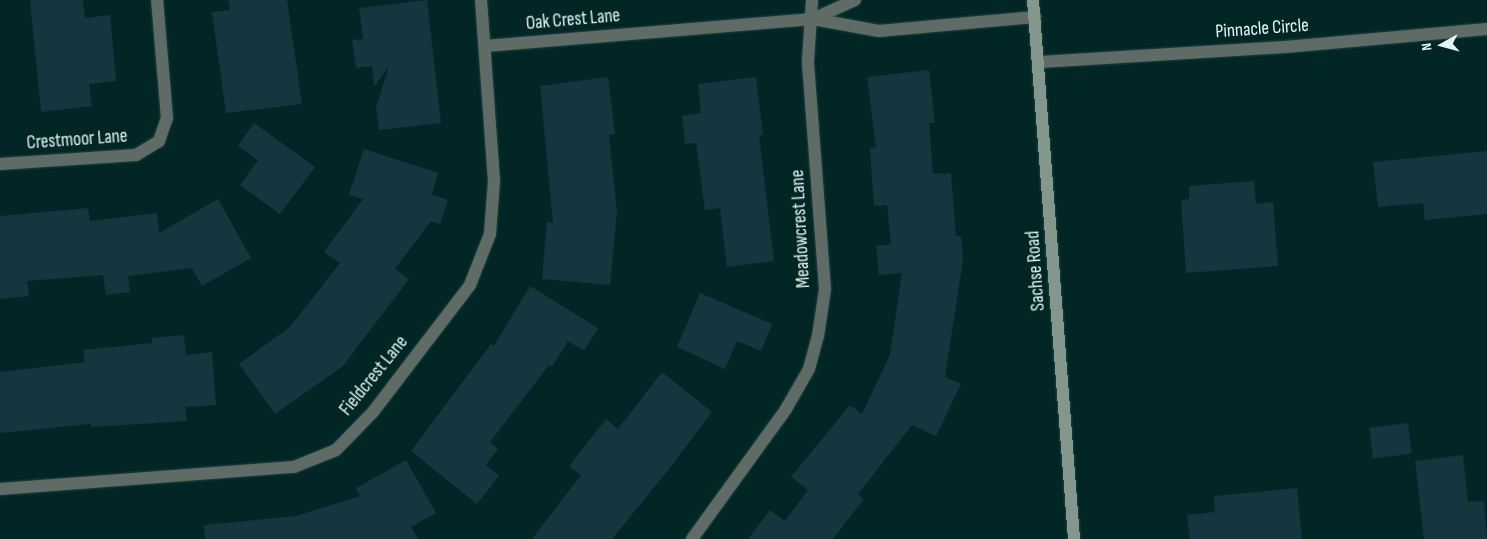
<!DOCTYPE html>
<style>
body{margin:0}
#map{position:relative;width:1487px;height:539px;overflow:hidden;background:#022625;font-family:"Sofia Sans Condensed",sans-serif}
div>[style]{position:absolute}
.building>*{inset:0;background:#17353f;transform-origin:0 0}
.roads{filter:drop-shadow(0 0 1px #214342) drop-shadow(0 0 1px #214342)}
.minor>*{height:12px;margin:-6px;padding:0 6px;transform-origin:6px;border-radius:6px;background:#5f6c65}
.secondary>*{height:12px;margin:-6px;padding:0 6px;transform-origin:6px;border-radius:6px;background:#84978c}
span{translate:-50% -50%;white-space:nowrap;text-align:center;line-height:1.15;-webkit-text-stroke:4px #022625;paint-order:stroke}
.street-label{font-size:19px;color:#e2f5f4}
.north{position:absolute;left:1417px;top:20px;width:50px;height:50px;-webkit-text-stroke:4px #022625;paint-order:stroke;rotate:263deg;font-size:14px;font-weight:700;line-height:20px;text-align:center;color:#e2f5f4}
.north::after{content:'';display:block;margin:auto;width:18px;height:22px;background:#e2f5f4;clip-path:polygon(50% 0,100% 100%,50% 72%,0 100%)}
</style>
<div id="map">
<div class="building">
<div style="clip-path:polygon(30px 0,83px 0,85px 18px,110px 15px,116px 81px,89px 84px,92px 106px,41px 112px)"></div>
<div style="clip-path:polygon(228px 0,287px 0,302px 104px,226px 113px,212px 12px,230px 10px)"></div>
<div style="clip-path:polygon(427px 0,441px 123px,379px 130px,376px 107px,389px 66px,374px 87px,372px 66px,356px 68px,352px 40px,363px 39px,359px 8px)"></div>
<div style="clip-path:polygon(929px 70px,935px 123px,929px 123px,933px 174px,951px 173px,956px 236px,961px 236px,963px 260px,945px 377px,961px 384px,936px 436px,912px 425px,858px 494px,864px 499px,833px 539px,748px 539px,770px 510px,785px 521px,808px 490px,791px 477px,850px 405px,862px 414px,890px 355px,902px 273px,879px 275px,876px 246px,891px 244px,887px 205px,874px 206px,870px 148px,876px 147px,867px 77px)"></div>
<div style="clip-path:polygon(608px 77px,615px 134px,609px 135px,617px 212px,610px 285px,542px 279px,547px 222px,553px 223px,540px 86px)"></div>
<div style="clip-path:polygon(756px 77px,763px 135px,759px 135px,774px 261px,727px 267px,720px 208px,705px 210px,696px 143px,685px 144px,682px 116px,701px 113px,698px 84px)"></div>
<div style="clip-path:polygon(254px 123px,315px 167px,280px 214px,240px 185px,258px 160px,238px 146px)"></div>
<div style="clip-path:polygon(364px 149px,438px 173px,432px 194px,448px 200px,440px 224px,431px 221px,395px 269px,409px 279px,343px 366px,275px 414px,239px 364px,290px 327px,340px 263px,324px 252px,363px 199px,349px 195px)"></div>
<div style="clip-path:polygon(1487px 151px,1487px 214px,1425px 220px,1423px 203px,1378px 207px,1373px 162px)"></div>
<div style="clip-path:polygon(1254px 181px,1256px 204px,1273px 202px,1278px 266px,1186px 273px,1181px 200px,1189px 199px,1189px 186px)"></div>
<div style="clip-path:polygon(218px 199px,251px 258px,202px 286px,192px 268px,128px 276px,130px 292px,106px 295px,103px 275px,27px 281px,29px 296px,0 299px,0 216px,88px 208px,90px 221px,157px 213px,159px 233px)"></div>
<div style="clip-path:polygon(530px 286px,598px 328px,584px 351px,568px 341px,552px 367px,549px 365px,490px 442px,498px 449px,486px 465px,499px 476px,477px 504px,411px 451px,491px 344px,494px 346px)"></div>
<div style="clip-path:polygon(700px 293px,772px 324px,761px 351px,737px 341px,725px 369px,677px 347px)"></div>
<div style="clip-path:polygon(184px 335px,186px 355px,212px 352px,216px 405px,185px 407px,187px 421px,91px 427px,91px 424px,0 433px,0 372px,85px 362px,83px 350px,152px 343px,152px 338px)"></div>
<div style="clip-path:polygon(662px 372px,712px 412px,669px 469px,612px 539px,532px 539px,581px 475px,569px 466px,606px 419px,618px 429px)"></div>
<div style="left:1408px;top:423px;width:31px;height:39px;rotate:83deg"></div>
<div style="clip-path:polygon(1463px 455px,1468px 502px,1484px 501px,1487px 539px,1424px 539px,1415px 461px)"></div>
<div style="clip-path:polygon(406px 460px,436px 513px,411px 527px,418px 539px,205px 539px,204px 525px,296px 516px,360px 496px,356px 488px)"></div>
<div style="clip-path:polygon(1297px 488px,1302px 539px,1190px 539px,1187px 515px,1215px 512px,1214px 496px)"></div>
</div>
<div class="roads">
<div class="minor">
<div style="left:813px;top:19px;width:46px;rotate:-24.3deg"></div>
<div style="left:485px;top:46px;width:329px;rotate:-4.7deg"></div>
<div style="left:813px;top:19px;width:67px;rotate:10.3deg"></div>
<div style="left:879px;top:31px;width:157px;rotate:-5.1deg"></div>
<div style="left:1040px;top:62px;width:245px;rotate:-3.5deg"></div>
<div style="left:1285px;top:47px;width:203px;rotate:-5.1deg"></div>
<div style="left:0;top:164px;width:136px;rotate:-3.8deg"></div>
<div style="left:136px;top:155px;width:27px;rotate:-31deg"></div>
<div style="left:159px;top:141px;width:24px;rotate:-71deg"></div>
<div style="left:167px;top:118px;width:118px;rotate:-94.8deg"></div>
<div style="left:0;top:489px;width:295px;rotate:-4.3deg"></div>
<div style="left:294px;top:467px;width:45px;rotate:-22deg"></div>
<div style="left:336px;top:450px;width:53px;rotate:-45.8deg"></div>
<div style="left:373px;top:412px;width:160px;rotate:-52.6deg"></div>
<div style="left:470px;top:285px;width:55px;rotate:-68.6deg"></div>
<div style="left:490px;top:234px;width:53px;rotate:-85.7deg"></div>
<div style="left:494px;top:181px;width:181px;rotate:-94.1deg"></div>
<div style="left:692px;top:539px;width:160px;rotate:-54.1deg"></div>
<div style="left:786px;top:409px;width:46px;rotate:-60.1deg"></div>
<div style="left:809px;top:369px;width:34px;rotate:-75deg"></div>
<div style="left:818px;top:336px;width:48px;rotate:-81.5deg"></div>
<div style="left:825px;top:289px;width:229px;rotate:-94.3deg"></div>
<div style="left:808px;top:61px;width:61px;rotate:-86.2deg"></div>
</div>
<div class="secondary">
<div style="left:1033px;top:0;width:541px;rotate:85.65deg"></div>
</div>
</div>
<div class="street-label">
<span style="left:573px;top:20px;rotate:-5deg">Oak Crest Lane</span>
<span style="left:1262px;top:29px;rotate:-4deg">Pinnacle Circle</span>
<span style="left:77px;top:140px;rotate:-4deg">Crestmoor Lane</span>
<span style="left:801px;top:229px;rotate:-93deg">Meadowcrest Lane</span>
<span style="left:1036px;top:271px;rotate:-94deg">Sachse Road</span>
<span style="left:374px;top:376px;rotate:-51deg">Fieldcrest Lane</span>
</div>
<div class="north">N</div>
</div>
